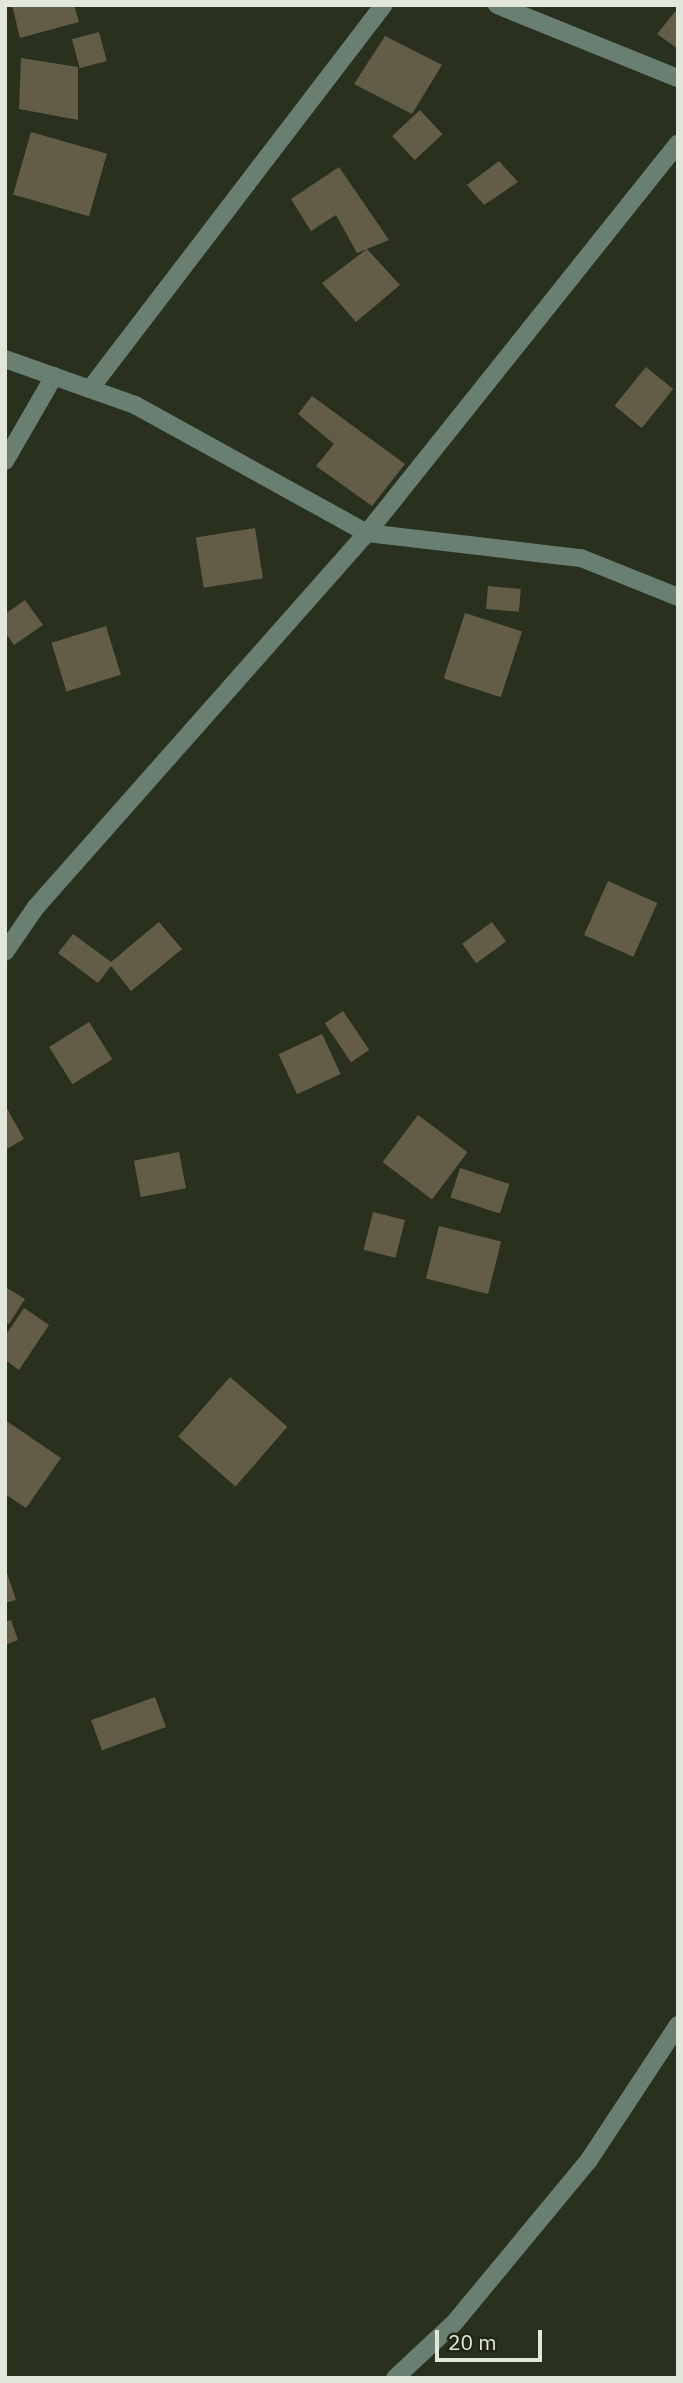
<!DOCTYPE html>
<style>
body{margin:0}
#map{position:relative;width:683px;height:2383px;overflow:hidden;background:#29311e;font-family:"IBM Plex Sans",sans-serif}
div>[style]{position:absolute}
.building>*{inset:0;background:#635c46;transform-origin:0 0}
.minor>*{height:18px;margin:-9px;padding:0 9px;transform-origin:9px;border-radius:9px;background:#687f72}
span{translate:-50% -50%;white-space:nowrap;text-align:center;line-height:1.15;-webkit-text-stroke:7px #202714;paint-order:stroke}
.frame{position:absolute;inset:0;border:7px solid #e2e7db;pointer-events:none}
.scale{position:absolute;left:435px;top:2330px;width:107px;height:32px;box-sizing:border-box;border:4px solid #e2e7db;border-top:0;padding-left:9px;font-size:21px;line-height:24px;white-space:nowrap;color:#e2e7db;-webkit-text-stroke:5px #202714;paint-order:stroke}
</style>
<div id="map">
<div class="building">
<div style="clip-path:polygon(12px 5px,74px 5px,79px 22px,20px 38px)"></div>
<div style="clip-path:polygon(678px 8px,678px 49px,657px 34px)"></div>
<div style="left:99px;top:32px;width:30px;height:28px;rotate:75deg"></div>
<div style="clip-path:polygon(385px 36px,442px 65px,412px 114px,354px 84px)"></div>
<div style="clip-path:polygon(21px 58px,78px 67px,78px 120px,19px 109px)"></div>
<div style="left:420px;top:110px;width:33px;height:38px;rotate:47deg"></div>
<div style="left:31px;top:132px;width:79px;height:65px;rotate:16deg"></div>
<div style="clip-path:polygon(499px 161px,518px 182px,484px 205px,467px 185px)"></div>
<div style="clip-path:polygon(339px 167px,389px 240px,367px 249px,400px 285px,356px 322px,322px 283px,367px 249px,357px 253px,336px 215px,311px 231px,291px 199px)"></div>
<div style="left:646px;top:367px;width:35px;height:50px;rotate:39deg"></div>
<div style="clip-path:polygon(312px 396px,405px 464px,372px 506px,316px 466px,334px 444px,298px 414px)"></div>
<div style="left:255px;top:528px;width:51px;height:60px;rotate:81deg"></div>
<div style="left:488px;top:586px;width:33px;height:23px;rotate:5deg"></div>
<div style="clip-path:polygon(25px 600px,43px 625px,14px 645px,5px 632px,5px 614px)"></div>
<div style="left:465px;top:613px;width:60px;height:69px;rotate:18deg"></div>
<div style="left:106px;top:626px;width:51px;height:57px;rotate:73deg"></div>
<div style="left:608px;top:881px;width:54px;height:59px;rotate:24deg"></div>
<div style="clip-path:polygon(159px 922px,182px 949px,131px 991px,111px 966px,98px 983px,58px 953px,73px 934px,111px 962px)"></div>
<div style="left:492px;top:922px;width:24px;height:37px;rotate:54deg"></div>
<div style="left:343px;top:1011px;width:47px;height:22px;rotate:56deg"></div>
<div style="left:89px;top:1022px;width:44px;height:47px;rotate:58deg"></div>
<div style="left:322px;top:1034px;width:44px;height:48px;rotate:65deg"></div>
<div style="clip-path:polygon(5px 1105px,24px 1139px,5px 1150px)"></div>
<div style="left:418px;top:1115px;width:62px;height:59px;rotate:37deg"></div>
<div style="left:179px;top:1152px;width:37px;height:46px;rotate:79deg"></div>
<div style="left:460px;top:1168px;width:52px;height:31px;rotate:18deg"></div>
<div style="left:373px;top:1212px;width:33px;height:39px;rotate:14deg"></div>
<div style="left:439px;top:1226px;width:64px;height:54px;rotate:14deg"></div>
<div style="clip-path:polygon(5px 1287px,25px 1299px,9px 1324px,5px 1322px)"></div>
<div style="clip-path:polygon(24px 1308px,49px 1325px,19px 1370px,5px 1360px,5px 1336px)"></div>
<div style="left:230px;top:1377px;width:76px;height:79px;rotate:41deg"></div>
<div style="clip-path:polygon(5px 1420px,61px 1458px,26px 1508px,5px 1494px)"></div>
<div style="clip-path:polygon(5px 1567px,16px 1600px,5px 1603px)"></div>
<div style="clip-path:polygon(11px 1620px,18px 1640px,5px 1645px,5px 1622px)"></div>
<div style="left:155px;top:1697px;width:32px;height:68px;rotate:70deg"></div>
</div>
<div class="minor">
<div style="left:497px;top:5px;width:195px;rotate:22deg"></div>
<div style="left:5px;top:359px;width:138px;rotate:19.5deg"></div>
<div style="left:135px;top:405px;width:265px;rotate:28.9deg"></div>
<div style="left:367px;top:533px;width:215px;rotate:6.7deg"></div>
<div style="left:581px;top:558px;width:105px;rotate:21.9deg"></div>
<div style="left:90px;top:389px;width:484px;rotate:-52.6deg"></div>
<div style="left:5px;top:461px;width:98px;rotate:-60deg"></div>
<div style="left:5px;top:952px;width:55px;rotate:-55.4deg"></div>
<div style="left:36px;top:907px;width:499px;rotate:-48.5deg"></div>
<div style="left:367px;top:533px;width:498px;rotate:-51.4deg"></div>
<div style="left:395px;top:2378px;width:82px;rotate:-43deg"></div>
<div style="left:455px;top:2322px;width:210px;rotate:-50.4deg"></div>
<div style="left:589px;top:2160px;width:162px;rotate:-56.6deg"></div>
</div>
<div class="frame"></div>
<div class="scale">20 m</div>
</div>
